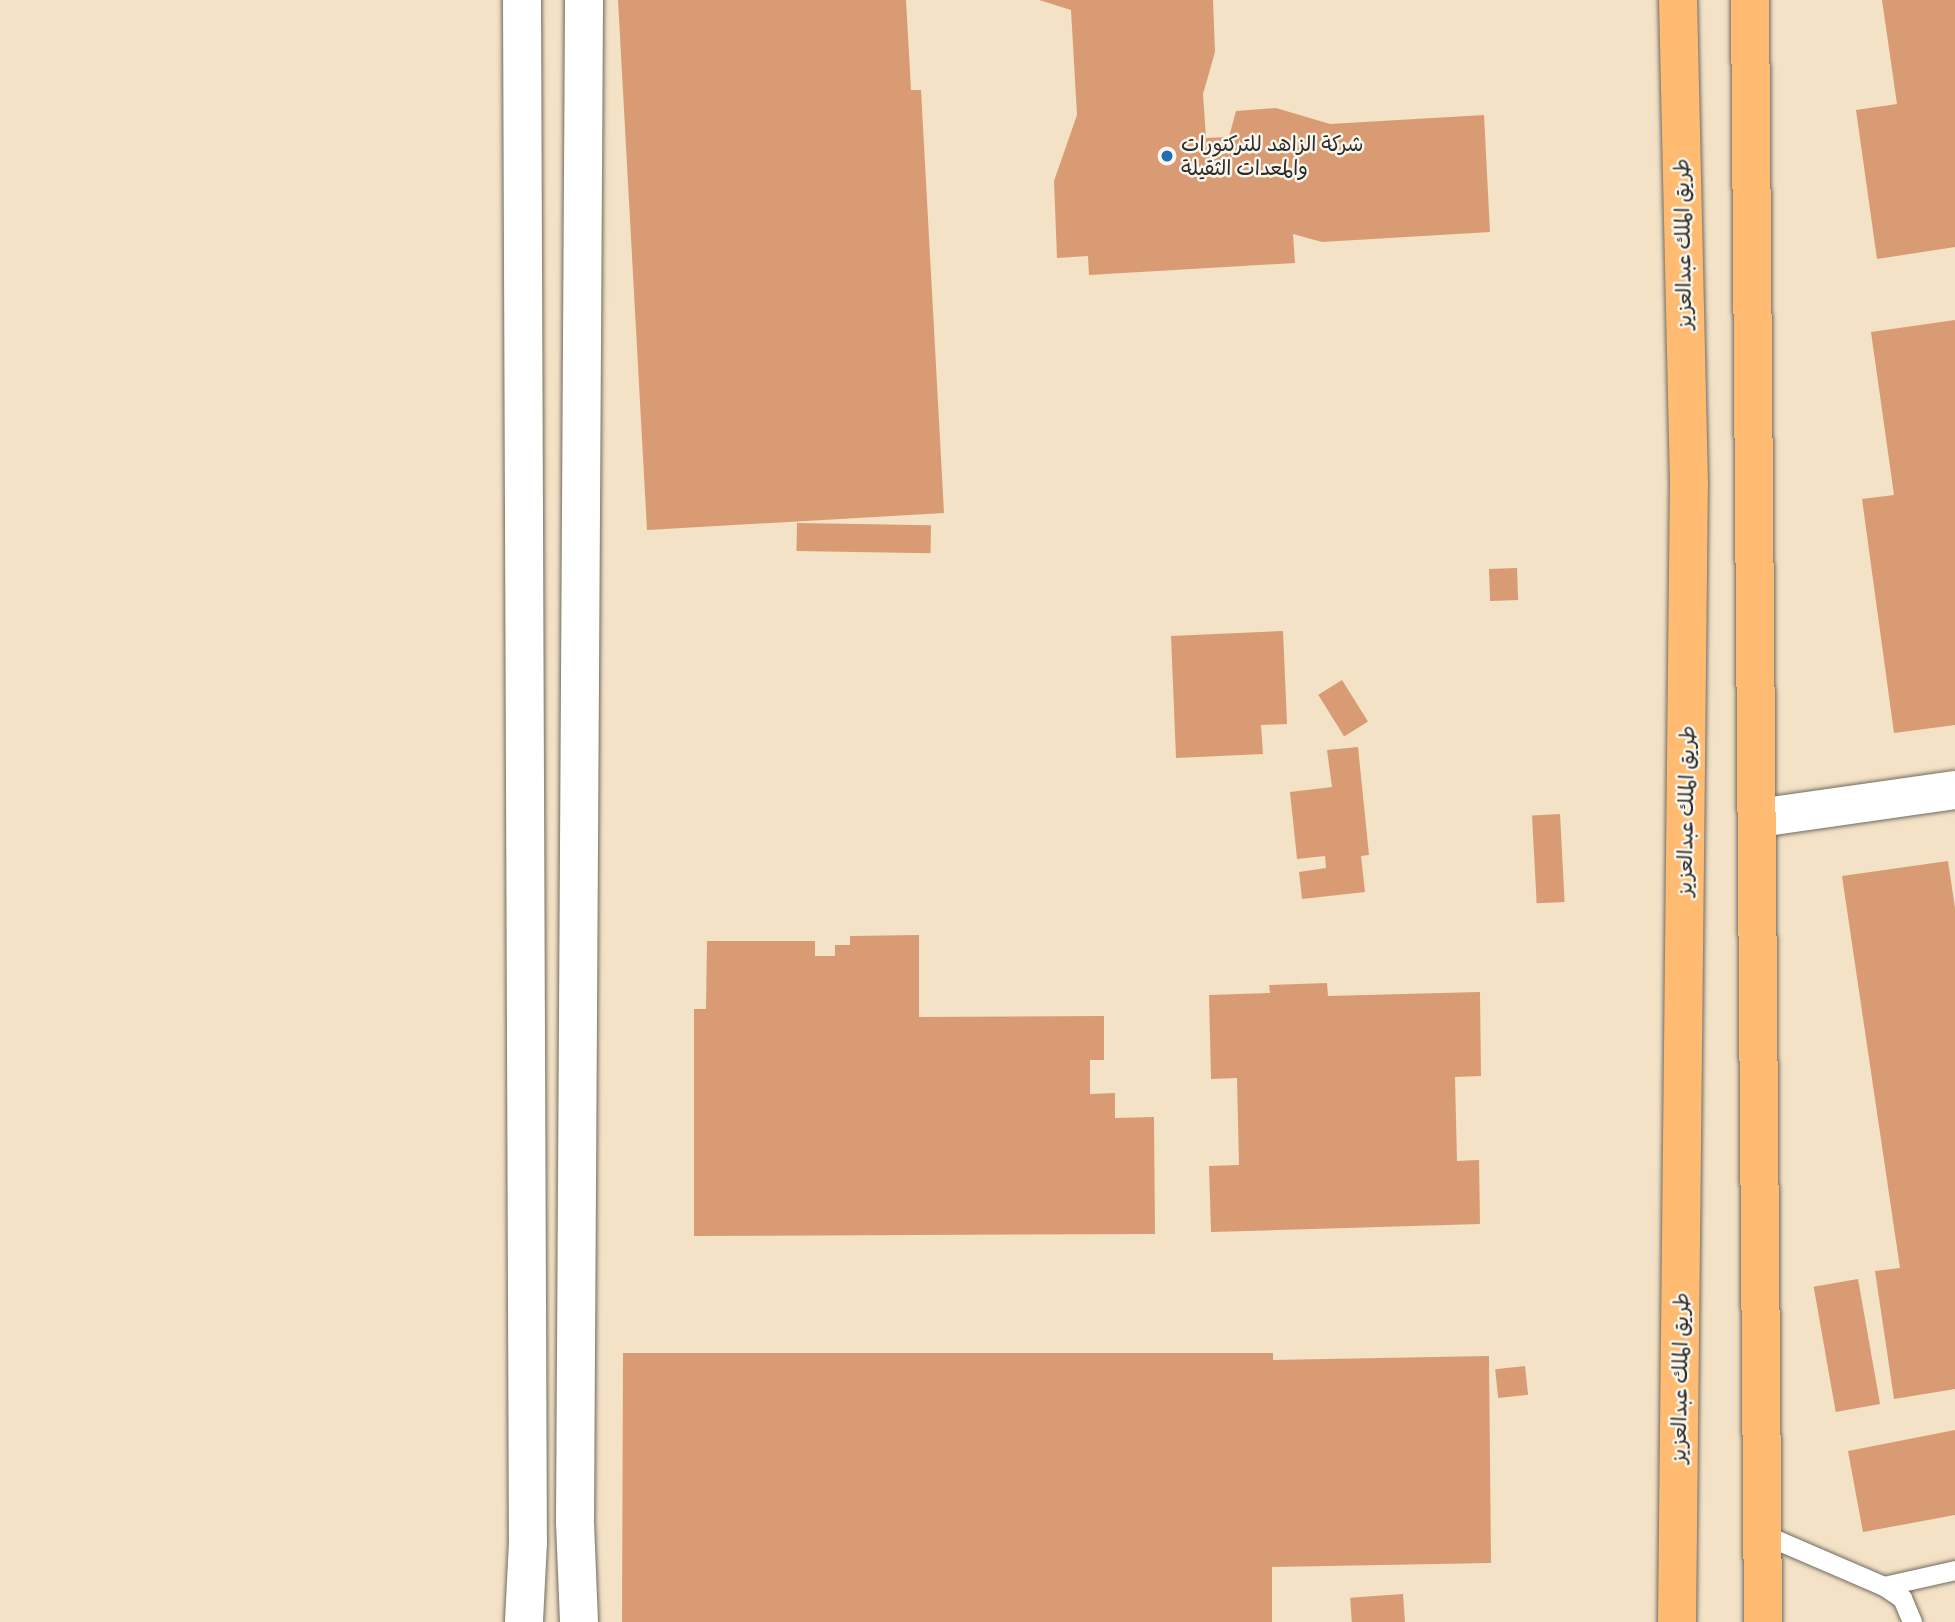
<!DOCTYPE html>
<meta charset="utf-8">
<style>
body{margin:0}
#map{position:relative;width:1955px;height:1622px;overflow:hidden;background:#f3e2c6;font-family:Itim,"Playpen Sans Arabic",sans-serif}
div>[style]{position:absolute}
.building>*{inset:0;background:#d89b73;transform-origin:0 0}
.roads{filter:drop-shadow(0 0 2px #716b61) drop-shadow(0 0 2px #716b61)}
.lane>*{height:19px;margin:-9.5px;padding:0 9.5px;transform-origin:9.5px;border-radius:9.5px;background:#fff}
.street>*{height:38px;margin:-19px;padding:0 19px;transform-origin:19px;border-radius:19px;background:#fff}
.highway>*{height:38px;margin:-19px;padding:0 19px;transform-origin:19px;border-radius:19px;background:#febb71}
.dots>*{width:19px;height:19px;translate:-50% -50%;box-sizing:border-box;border:4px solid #fbf7ec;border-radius:50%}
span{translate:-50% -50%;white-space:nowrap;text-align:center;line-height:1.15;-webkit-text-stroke:5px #fbf7ec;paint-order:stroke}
.poi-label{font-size:21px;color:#2b2b2b}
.left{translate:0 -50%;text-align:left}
.street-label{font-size:21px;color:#2b2b2b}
</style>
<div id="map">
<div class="building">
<div style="clip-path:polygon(618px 0,906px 0,911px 90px,921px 90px,944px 513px,647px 530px)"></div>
<div style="clip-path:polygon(1039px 0,1213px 0,1215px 52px,1203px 94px,1206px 138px,1229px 137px,1236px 111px,1276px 108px,1330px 124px,1484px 115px,1490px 232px,1322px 242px,1293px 234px,1295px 263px,1089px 275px,1088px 256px,1057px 258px,1054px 181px,1077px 115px,1071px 10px)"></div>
<div style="clip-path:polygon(1882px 0,1955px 0,1955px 247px,1877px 259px,1856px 110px,1897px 104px)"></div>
<div style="clip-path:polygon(1955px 320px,1955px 725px,1894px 733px,1862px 499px,1894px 495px,1871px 332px)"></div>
<div style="left:797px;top:523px;width:134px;height:28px;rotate:1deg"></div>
<div style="left:1517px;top:568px;width:32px;height:28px;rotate:88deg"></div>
<div style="clip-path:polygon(1283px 631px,1287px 724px,1261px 725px,1263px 754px,1176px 758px,1171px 636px)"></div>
<div style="left:1342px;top:680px;width:49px;height:28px;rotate:58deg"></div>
<div style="clip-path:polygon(1358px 747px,1369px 855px,1361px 856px,1365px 892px,1302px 899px,1299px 872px,1326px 868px,1325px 856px,1297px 859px,1290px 792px,1332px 787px,1327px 750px)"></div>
<div style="left:1560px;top:814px;width:88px;height:28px;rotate:87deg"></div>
<div style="clip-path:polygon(1948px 861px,1955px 908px,1955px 1389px,1894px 1399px,1875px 1271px,1900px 1268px,1842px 876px)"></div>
<div style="clip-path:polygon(919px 935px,919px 1017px,1104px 1016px,1104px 1060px,1090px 1060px,1090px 1094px,1115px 1093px,1115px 1118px,1154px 1117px,1155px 1234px,694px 1236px,694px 1009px,706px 1009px,707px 941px,815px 941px,815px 956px,835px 956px,835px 945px,850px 945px,850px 936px)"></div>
<div style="clip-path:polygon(1327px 983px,1328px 996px,1480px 992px,1481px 1076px,1455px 1077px,1457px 1161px,1479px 1160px,1480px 1224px,1211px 1232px,1209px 1166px,1239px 1165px,1237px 1078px,1211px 1079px,1209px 995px,1270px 993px,1269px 985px)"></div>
<div style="left:1858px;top:1279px;width:127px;height:45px;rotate:80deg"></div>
<div style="clip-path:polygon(623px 1353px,1273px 1353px,1273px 1360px,1489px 1356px,1491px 1563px,1272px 1567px,1272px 1622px,622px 1622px)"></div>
<div style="left:1525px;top:1366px;width:29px;height:30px;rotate:84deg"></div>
<div style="clip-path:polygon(1955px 1430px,1955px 1515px,1863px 1532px,1848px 1451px)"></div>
<div style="left:1403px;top:1594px;width:28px;height:53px;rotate:86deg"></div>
</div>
<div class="roads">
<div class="lane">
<div style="left:1763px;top:1534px;width:132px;rotate:23.3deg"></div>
<div style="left:1884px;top:1586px;width:22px;rotate:34deg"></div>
<div style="left:1902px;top:1598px;width:26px;rotate:67deg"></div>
<div style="left:1884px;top:1586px;width:73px;rotate:-12.7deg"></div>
</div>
<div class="street">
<div style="left:522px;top:0;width:1542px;rotate:89.78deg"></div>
<div style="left:528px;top:1542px;width:80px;rotate:92.9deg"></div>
<div style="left:1759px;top:818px;width:198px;rotate:-8.1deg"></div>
<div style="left:579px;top:1622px;width:101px;rotate:-92.3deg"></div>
<div style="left:575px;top:1521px;width:1521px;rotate:-89.66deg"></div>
</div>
<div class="highway">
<div style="left:1750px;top:0;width:1622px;rotate:89.54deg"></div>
<div style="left:1677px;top:1622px;width:1138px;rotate:-89.4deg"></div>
<div style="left:1689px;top:484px;width:484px;rotate:-91.3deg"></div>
</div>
</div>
<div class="dots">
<div style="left:1167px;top:156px;background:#1f6fb2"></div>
</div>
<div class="poi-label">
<span class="left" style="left:1181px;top:156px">شركة الزاهد للتركتورات<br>والمعدات الثقيلة</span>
</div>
<div class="street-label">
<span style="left:1683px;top:244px;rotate:-91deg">طريق الملك عبدالعزيز</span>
<span style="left:1686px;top:811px;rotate:-89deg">طريق الملك عبدالعزيز</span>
<span style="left:1680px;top:1378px;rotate:-89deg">طريق الملك عبدالعزيز</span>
</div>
</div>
